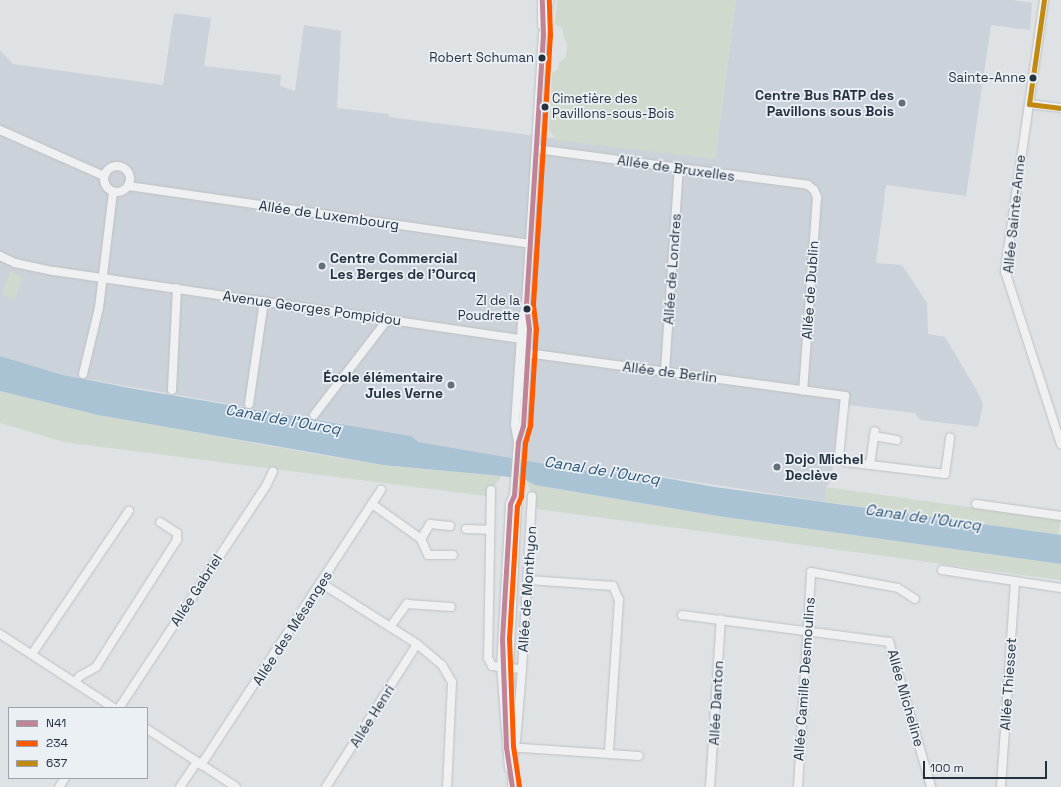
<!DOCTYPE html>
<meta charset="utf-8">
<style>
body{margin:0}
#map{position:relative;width:1061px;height:787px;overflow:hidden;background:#dfe2e5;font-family:"Space Grotesk",sans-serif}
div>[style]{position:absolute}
.built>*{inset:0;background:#ccd2d9}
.green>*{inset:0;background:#d0d9ce;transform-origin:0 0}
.water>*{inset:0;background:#a9c2d4}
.roads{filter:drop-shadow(0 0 1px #bdc0c3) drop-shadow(0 0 1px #bdc0c3)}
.minor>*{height:8px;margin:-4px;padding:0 4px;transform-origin:4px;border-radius:4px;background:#eef0f2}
.minor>.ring{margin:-4px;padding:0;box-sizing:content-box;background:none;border:8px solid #eef0f2;border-radius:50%}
.bus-1>*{height:5px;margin:-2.5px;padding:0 2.5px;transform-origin:2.5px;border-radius:2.5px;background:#c18396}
.bus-2>*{height:5px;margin:-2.5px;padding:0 2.5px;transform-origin:2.5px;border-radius:2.5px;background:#ff5a00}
.bus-3>*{height:5px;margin:-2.5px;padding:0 2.5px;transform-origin:2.5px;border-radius:2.5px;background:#c28910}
.dots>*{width:11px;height:11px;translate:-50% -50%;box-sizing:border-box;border:2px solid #ebf0f5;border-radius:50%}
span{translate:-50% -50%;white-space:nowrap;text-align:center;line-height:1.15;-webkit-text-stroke:3.5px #ebf0f5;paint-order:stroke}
.bus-label{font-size:13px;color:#24313f}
.right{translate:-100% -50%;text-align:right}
.left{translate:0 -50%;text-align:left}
.poi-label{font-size:14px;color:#24313f;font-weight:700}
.street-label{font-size:14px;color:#24313f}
.water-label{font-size:15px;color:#2b5477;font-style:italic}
.legend{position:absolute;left:8px;top:707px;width:140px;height:72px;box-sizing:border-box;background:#ebf0f5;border:1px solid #9ba4ac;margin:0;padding:5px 7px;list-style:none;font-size:12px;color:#24313f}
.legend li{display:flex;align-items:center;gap:8px;height:20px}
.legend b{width:20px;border:1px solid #9ba4ac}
.scale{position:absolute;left:923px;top:761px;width:124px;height:18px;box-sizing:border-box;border:2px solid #24313f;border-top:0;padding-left:5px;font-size:12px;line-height:14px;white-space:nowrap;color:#24313f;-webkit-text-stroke:3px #ebf0f5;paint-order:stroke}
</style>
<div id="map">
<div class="built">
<div style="clip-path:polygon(736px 0,1013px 0,1032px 3px,1030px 30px,991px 25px,966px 196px,886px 185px,876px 263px,902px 265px,927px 303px,928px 334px,945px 337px,980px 396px,983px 404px,978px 427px,920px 420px,915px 413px,840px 404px,831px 481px,826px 487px,825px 502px,626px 471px,610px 475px,419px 442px,411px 436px,63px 375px,0 356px,0 50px,13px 64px,163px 85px,174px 13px,211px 18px,204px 66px,281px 75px,280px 86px,295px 91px,304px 25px,341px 31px,337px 108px,389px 114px,389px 117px,715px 159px)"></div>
</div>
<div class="green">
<div style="clip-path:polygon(557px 0,736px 0,715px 159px,556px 140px,549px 130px,552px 73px,558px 69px,559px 62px,566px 57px,567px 43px,563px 36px,563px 29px,555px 24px)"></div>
<div style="left:10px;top:272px;width:14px;height:24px;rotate:21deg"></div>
<div style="clip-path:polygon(0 391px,98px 415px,333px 457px,383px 465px,502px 476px,486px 496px,63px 442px,0 423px)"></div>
<div style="clip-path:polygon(526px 480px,535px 485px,718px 516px,1061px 564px,1061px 580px,537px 509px)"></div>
<div style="left:826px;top:487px;width:237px;height:15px;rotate:8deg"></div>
</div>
<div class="water">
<div style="clip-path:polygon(0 356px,63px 375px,135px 389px,411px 436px,419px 442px,610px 475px,626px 471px,715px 487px,1061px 535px,1061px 564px,718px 516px,535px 485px,526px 480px,502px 476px,383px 465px,98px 415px,0 391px)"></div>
</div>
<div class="roads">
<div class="minor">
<div style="left:542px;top:0;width:25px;rotate:90deg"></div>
<div style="left:1044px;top:0;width:274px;rotate:98.2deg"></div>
<div style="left:1005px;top:271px;width:182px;rotate:72.1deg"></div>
<div style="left:1029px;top:104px;width:32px;rotate:7deg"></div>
<div style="left:0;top:130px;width:114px;rotate:23.9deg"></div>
<div style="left:536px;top:149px;width:274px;rotate:7.5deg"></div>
<div style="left:808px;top:185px;width:8px;rotate:40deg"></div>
<div style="left:814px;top:190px;width:8px;rotate:67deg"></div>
<div style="left:817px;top:197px;width:194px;rotate:94.1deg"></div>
<div class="ring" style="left:104px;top:166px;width:18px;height:18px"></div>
<div style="left:129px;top:186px;width:405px;rotate:8.2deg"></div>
<div style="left:0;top:256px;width:17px;rotate:25deg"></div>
<div style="left:15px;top:263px;width:40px;rotate:12deg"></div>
<div style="left:54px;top:271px;width:472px;rotate:8.3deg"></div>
<div style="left:524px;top:342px;width:8px;rotate:97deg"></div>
<div style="left:523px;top:350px;width:5px;rotate:37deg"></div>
<div style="left:527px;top:353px;width:321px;rotate:7.7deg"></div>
<div style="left:845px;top:396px;width:61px;rotate:95.6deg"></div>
<div style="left:839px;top:457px;width:9px;rotate:36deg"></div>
<div style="left:846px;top:462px;width:100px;rotate:6.9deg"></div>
<div style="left:945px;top:474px;width:37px;rotate:-82deg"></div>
<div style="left:665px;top:371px;width:203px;rotate:-86.1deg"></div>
<div style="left:83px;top:374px;width:68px;rotate:-76.4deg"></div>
<div style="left:99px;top:308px;width:117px;rotate:-83.1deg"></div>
<div style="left:172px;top:390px;width:102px;rotate:-87.2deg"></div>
<div style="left:249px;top:404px;width:104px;rotate:-81.7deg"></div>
<div style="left:314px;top:415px;width:121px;rotate:-52.4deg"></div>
<div style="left:874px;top:436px;width:23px;rotate:10deg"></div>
<div style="left:519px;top:439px;width:14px;rotate:-73deg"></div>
<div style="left:523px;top:426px;width:97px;rotate:-86.5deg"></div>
<div style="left:529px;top:329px;width:18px;rotate:-96deg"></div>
<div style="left:870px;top:465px;width:34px;rotate:-82deg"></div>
<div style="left:491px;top:490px;width:168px;rotate:91deg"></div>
<div style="left:488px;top:658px;width:9px;rotate:63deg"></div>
<div style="left:492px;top:666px;width:30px;rotate:6deg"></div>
<div style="left:522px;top:669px;width:173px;rotate:-86.7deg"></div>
<div style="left:372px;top:504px;width:60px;rotate:35.5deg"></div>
<div style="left:976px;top:504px;width:86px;rotate:8deg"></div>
<div style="left:450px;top:526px;width:20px;rotate:-174deg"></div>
<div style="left:430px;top:524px;width:17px;rotate:121deg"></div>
<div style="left:421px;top:539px;width:17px;rotate:66deg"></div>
<div style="left:428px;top:555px;width:25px"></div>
<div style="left:466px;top:529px;width:24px;rotate:2deg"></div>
<div style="left:942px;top:570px;width:120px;rotate:8.6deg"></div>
<div style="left:529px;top:580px;width:84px;rotate:4.1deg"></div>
<div style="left:613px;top:586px;width:15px;rotate:67deg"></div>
<div style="left:619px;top:600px;width:152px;rotate:93.8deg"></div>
<div style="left:321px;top:583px;width:114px;rotate:32.4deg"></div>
<div style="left:417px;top:644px;width:33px;rotate:40deg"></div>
<div style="left:442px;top:665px;width:20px;rotate:60deg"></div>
<div style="left:452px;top:682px;width:105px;rotate:92.7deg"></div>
<div style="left:682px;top:615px;width:209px;rotate:7.4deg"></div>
<div style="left:889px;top:642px;width:151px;rotate:73.8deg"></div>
<div style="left:390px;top:627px;width:29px;rotate:-54deg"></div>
<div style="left:407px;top:604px;width:44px;rotate:3.9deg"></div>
<div style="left:0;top:634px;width:136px;rotate:33deg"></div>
<div style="left:32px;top:654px;width:173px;rotate:-55.9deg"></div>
<div style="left:75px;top:682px;width:8px;rotate:-50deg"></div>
<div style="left:80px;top:676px;width:18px;rotate:-29deg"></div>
<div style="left:96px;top:667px;width:151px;rotate:-57.5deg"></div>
<div style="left:177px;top:540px;width:7px;rotate:-90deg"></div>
<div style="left:177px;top:533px;width:20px;rotate:-147deg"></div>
<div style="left:119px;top:708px;width:268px;rotate:-56.5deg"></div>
<div style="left:267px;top:484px;width:14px;rotate:-65deg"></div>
<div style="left:147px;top:729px;width:106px;rotate:33.1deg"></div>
<div style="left:516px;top:741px;width:72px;rotate:-85.2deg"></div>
<div style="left:508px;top:747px;width:131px;rotate:3.9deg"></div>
<div style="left:201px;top:765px;width:329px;rotate:-56.8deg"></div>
<div style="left:509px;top:768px;width:101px;rotate:-94.5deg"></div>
<div style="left:501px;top:667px;width:163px;rotate:-86.8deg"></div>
<div style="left:510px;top:504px;width:10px;rotate:-66deg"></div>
<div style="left:59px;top:787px;width:11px;rotate:-56deg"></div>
<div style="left:180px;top:787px;width:30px;rotate:-56deg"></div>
<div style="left:326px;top:787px;width:169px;rotate:-57.5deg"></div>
<div style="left:512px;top:787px;width:40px;rotate:-87.1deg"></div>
<div style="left:514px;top:747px;width:79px;rotate:-93.6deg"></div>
<div style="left:509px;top:668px;width:163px;rotate:-87.2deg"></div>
<div style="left:517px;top:505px;width:10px;rotate:-107deg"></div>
<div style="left:514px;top:495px;width:53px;rotate:-85.7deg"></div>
<div style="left:518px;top:442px;width:17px;rotate:-100deg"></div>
<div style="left:515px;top:425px;width:103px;rotate:-86.1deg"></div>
<div style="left:522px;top:322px;width:18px;rotate:-77deg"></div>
<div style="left:526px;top:304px;width:270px;rotate:-86.4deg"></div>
<div style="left:543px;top:35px;width:36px;rotate:-80deg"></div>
<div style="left:710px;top:787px;width:168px;rotate:-86.3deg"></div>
<div style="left:798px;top:787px;width:215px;rotate:-86.5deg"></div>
<div style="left:811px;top:572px;width:88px;rotate:10.4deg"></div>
<div style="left:898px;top:588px;width:20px;rotate:33deg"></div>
<div style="left:1001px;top:787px;width:206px;rotate:-86.1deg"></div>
</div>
</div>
<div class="bus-1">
<div style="left:512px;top:787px;width:40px;rotate:-98.5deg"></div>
<div style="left:506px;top:747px;width:108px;rotate:-92.1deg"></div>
<div style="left:502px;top:639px;width:135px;rotate:-86.6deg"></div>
<div style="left:510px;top:504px;width:10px;rotate:-66deg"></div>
<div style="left:514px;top:495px;width:53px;rotate:-85.7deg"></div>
<div style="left:518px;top:442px;width:17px;rotate:-73deg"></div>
<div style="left:523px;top:426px;width:97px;rotate:-86.5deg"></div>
<div style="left:529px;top:329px;width:25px;rotate:-97deg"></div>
<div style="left:526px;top:304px;width:270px;rotate:-86.4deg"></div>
<div style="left:543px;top:35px;width:35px;rotate:-92deg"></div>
</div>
<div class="bus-2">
<div style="left:519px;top:786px;width:40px;rotate:-98.5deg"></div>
<div style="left:513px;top:746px;width:107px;rotate:-92.1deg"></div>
<div style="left:509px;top:639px;width:133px;rotate:-86.6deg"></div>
<div style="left:517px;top:506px;width:11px;rotate:-68deg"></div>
<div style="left:521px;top:496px;width:53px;rotate:-85.7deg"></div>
<div style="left:525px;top:443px;width:18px;rotate:-74deg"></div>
<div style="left:530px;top:426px;width:97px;rotate:-86.5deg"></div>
<div style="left:536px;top:329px;width:25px;rotate:-97deg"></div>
<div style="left:533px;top:304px;width:270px;rotate:-86.4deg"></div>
<div style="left:550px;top:35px;width:35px;rotate:-92deg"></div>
</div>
<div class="bus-3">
<div style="left:1044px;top:0;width:105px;rotate:98.2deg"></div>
<div style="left:1029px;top:104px;width:32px;rotate:7deg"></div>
</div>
<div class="dots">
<div style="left:542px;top:58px;background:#24313f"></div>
<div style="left:1033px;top:78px;background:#24313f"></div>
<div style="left:902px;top:103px;background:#656f79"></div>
<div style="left:545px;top:107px;background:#24313f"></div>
<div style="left:322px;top:266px;background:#656f79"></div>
<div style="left:527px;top:309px;background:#24313f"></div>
<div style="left:451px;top:385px;background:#656f79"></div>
<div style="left:777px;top:467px;background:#656f79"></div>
</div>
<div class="bus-label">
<span class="right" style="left:534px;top:58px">Robert Schuman</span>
<span class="right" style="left:1026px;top:78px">Sainte-Anne</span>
<span class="left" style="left:552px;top:107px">Cimetière des<br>Pavillons-sous-Bois</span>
<span class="right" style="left:520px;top:309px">ZI de la<br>Poudrette</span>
</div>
<div class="poi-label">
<span class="right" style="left:894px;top:103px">Centre Bus RATP des<br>Pavillons sous Bois</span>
<span class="left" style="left:330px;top:266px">Centre Commercial<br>Les Berges de l'Ourcq</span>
<span class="right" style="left:443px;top:385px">École élémentaire<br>Jules Verne</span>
<span class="left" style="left:785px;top:467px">Dojo Michel<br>Declève</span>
</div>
<div class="street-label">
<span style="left:676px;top:168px;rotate:8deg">Allée de Bruxelles</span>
<span style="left:1014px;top:214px;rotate:-84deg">Allée Sainte-Anne</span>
<span style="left:329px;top:215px;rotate:8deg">Allée de Luxembourg</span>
<span style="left:672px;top:269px;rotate:-86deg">Allée de Londres</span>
<span style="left:810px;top:290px;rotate:-86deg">Allée de Dublin</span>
<span style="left:312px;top:308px;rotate:8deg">Avenue Georges Pompidou</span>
<span style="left:670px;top:372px;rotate:7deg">Allée de Berlin</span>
<span style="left:527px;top:589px;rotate:-86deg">Allée de Monthyon</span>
<span style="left:196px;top:590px;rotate:-57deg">Allée Gabriel</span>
<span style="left:292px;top:628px;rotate:-57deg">Allée des Mésanges</span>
<span style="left:804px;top:679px;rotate:-86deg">Allée Camille Desmoulins</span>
<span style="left:1008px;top:684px;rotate:-86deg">Allée Thiesset</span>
<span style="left:906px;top:698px;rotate:74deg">Allée Micheline</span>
<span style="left:716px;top:703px;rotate:-87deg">Allée Danton</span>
<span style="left:372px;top:716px;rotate:-58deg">Allée Henri</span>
</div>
<div class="water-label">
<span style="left:283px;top:419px;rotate:10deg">Canal de l'Ourcq</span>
<span style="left:602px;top:470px;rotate:9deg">Canal de l'Ourcq</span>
<span style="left:923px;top:517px;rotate:8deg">Canal de l'Ourcq</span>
</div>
<ul class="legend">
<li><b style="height:5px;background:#c18396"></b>N41</li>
<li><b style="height:5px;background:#ff5a00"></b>234</li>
<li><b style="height:5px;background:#c28910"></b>637</li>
</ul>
<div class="scale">100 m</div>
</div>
